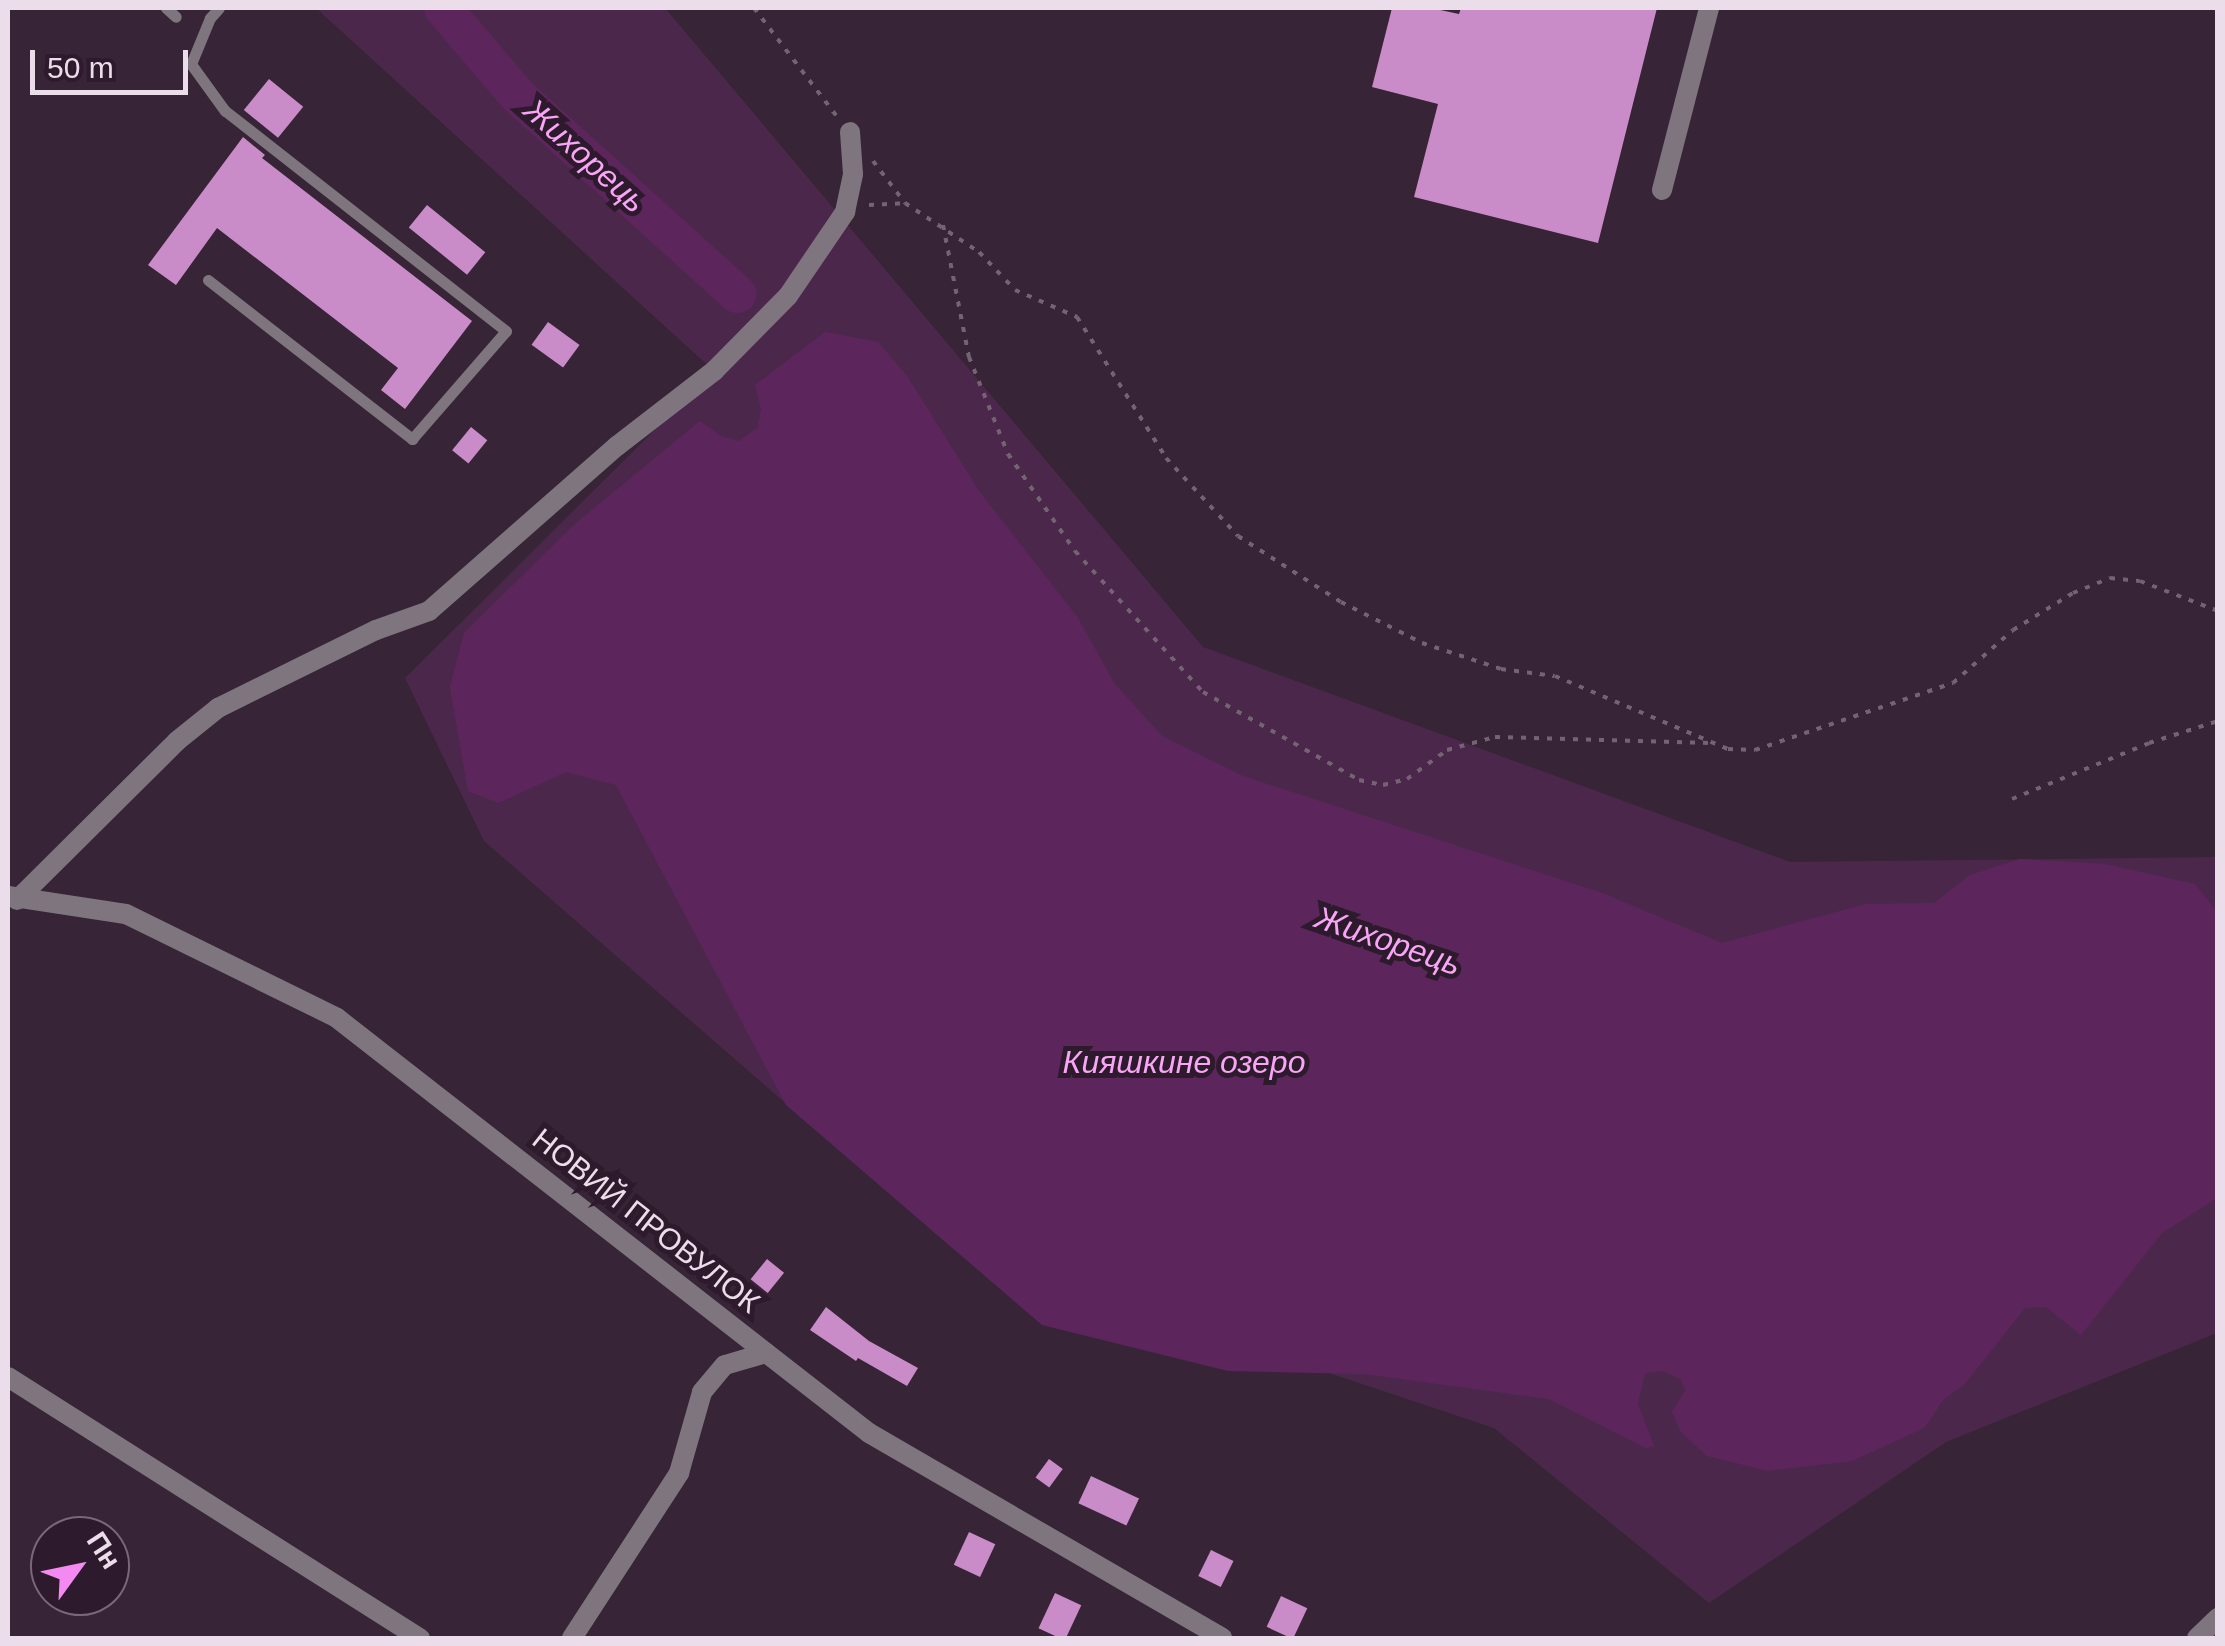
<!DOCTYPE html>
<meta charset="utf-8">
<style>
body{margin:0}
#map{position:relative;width:2225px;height:1646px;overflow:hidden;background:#372436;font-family:Helvetica,sans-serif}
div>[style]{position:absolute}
.green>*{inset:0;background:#4b284b}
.water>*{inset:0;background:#5c265c}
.river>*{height:38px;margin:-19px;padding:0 19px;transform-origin:19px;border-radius:19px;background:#5c265c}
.building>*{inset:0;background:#ca8cc8;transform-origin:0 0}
.path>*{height:4px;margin-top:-2px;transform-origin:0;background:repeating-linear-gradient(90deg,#746373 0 5px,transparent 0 13px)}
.lane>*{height:11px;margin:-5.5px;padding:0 5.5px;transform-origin:5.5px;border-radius:5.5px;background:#7f757f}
.street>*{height:20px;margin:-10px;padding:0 10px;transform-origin:10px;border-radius:10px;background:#7f757f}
span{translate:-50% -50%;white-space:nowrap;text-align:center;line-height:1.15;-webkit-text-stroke:10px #2d1a2c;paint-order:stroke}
.street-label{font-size:30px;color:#ebdeea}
.water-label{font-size:32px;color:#f7a5f4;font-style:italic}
.frame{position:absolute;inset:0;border:10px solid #ebdeea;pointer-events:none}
.north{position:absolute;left:30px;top:1516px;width:100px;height:100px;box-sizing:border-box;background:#2d1a2c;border:2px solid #796878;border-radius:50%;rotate:57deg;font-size:28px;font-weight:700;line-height:40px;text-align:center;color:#ebdeea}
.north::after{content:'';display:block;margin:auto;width:35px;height:45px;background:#f389f1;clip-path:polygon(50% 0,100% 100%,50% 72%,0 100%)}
.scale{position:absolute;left:30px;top:50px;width:158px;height:45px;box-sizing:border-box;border:5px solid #ebdeea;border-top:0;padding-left:12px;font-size:30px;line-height:35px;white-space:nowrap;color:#ebdeea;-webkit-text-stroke:8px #2d1a2c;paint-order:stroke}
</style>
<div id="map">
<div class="green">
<div style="clip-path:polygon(316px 8px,665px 8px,1203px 647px,1790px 862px,2217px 857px,2217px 1333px,1946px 1442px,1709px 1603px,1494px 1428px,951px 1247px,484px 841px,405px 678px,714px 371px)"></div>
</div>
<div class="water">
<div style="clip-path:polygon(825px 332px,878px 342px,907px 376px,979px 491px,1078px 618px,1114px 683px,1162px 736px,1243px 776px,1602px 893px,1722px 943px,1866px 904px,1934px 903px,1970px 875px,2020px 859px,2105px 864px,2195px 884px,2217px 912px,2217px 1198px,2162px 1233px,2081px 1335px,2046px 1307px,2025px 1308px,1964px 1385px,1944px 1399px,1924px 1428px,1852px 1461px,1768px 1471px,1707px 1456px,1680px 1431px,1672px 1411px,1686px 1390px,1680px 1379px,1662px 1371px,1645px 1373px,1638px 1404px,1654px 1446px,1646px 1448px,1549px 1399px,1364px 1374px,1228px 1371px,1042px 1325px,786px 1105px,616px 785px,566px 772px,498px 803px,468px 791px,450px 687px,464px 633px,576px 523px,700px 421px,721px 436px,739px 441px,758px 427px,761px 409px,755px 385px)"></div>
</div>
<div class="river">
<div style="left:443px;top:8px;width:114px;rotate:49.6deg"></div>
<div style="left:517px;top:95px;width:297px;rotate:42.1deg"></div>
</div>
<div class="building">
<div style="clip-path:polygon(1392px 8px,1431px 8px,1459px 14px,1461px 8px,1657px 8px,1598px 243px,1414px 197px,1438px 104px,1372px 87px)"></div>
<div style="left:269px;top:79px;width:44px;height:40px;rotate:39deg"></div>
<div style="clip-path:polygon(243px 137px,265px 155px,262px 158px,472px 321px,405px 409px,381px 390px,398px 368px,217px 228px,176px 285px,148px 265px)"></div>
<div style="left:427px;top:205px;width:75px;height:29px;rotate:39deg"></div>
<div style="left:548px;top:322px;width:39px;height:28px;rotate:36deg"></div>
<div style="left:471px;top:427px;width:21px;height:30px;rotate:39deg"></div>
<div style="left:767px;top:1259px;width:22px;height:26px;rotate:39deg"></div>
<div style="clip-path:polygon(826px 1307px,869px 1341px,918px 1368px,907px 1386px,858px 1358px,856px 1361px,810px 1330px)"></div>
<div style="left:1049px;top:1459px;width:17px;height:23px;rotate:36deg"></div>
<div style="left:1091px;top:1476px;width:53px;height:30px;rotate:25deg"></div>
<div style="left:969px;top:1532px;width:29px;height:36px;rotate:25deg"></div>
<div style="left:1211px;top:1550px;width:25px;height:29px;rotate:26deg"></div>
<div style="left:1055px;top:1593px;width:29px;height:39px;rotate:25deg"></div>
<div style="left:1281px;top:1596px;width:29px;height:34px;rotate:25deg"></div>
</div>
<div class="path">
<div style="left:754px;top:8px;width:140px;rotate:52.6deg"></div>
<div style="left:873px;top:161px;width:53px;rotate:52.7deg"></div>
<div style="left:905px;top:203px;width:89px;rotate:33.5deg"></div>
<div style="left:979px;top:252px;width:52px;rotate:46.5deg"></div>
<div style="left:1015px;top:290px;width:68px;rotate:23.5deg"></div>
<div style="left:1077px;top:317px;width:167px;rotate:57.7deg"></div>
<div style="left:1166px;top:458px;width:106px;rotate:47.3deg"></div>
<div style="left:1238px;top:536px;width:122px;rotate:32.7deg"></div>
<div style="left:1341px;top:602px;width:91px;rotate:26.8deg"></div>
<div style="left:1422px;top:643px;width:83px;rotate:18.2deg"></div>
<div style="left:1501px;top:669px;width:54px;rotate:7.4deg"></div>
<div style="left:1555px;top:676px;width:188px;rotate:22.9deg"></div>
<div style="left:1728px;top:749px;width:27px;rotate:2deg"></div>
<div style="left:1755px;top:750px;width:209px;rotate:-18.7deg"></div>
<div style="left:1953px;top:683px;width:80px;rotate:-41.5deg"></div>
<div style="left:2013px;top:630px;width:70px;rotate:-31.7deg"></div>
<div style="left:2073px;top:593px;width:40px;rotate:-22deg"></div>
<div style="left:2110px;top:578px;width:30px;rotate:6deg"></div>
<div style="left:2140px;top:581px;width:84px;rotate:21deg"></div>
<div style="left:869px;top:205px;width:35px;rotate:-3deg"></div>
<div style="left:943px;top:225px;width:135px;rotate:78.9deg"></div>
<div style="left:969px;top:357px;width:105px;rotate:68.1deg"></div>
<div style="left:1008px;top:454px;width:118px;rotate:55.4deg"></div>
<div style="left:1075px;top:551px;width:190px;rotate:47.8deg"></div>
<div style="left:1203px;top:692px;width:179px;rotate:29.4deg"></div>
<div style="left:1359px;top:780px;width:25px;rotate:12deg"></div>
<div style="left:1383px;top:785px;width:25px;rotate:-14deg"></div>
<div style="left:1407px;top:779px;width:49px;rotate:-35.9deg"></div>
<div style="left:1447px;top:750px;width:50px;rotate:-15.2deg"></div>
<div style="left:1495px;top:737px;width:215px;rotate:1.6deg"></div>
<div style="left:2012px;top:799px;width:148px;rotate:-22.2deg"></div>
<div style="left:2149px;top:743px;width:72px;rotate:-17.7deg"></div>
</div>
<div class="lane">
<div style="left:166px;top:8px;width:13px;rotate:42deg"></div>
<div style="left:208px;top:280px;width:259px;rotate:37.9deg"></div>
<div style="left:412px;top:439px;width:143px;rotate:-49deg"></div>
<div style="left:506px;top:331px;width:357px;rotate:-141.9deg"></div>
<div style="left:225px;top:111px;width:58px;rotate:-125.9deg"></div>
<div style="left:191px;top:64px;width:50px;rotate:-67.6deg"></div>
<div style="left:210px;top:18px;width:13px;rotate:-48deg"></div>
</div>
<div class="street">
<div style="left:1662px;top:190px;width:188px;rotate:-75.5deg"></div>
<div style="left:8px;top:896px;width:119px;rotate:8.7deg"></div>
<div style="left:126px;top:914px;width:235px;rotate:26.2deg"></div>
<div style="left:337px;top:1018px;width:675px;rotate:37.96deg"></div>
<div style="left:869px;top:1433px;width:408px;rotate:30.1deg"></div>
<div style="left:17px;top:900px;width:226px;rotate:-44.8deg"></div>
<div style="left:177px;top:741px;width:53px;rotate:-38.8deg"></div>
<div style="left:218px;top:708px;width:176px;rotate:-26.3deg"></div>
<div style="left:376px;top:630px;width:56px;rotate:-19.7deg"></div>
<div style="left:429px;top:611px;width:250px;rotate:-41.3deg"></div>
<div style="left:617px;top:446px;width:123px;rotate:-37.7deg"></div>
<div style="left:714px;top:371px;width:105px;rotate:-45.4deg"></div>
<div style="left:788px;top:296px;width:102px;rotate:-55.8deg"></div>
<div style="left:845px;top:212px;width:39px;rotate:-78deg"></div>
<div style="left:853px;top:174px;width:42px;rotate:-94.1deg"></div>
<div style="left:8px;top:1377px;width:488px;rotate:32.4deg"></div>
<div style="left:572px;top:1638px;width:197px;rotate:-57deg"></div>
<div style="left:679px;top:1473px;width:84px;rotate:-74.1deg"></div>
<div style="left:702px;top:1392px;width:35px;rotate:-50deg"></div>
<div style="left:725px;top:1365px;width:43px;rotate:-16.3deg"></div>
<div style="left:2197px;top:1638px;width:29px;rotate:-44deg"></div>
</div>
<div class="street-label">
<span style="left:646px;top:1221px;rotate:38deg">НОВИЙ ПРОВУЛОК</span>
</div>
<div class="water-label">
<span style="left:585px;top:156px;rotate:42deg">Жихорець</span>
<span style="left:1388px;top:941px;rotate:19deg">Жихорець</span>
<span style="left:1184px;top:1062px">Кияшкине озеро</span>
</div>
<div class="frame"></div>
<div class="north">Пн</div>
<div class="scale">50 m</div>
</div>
